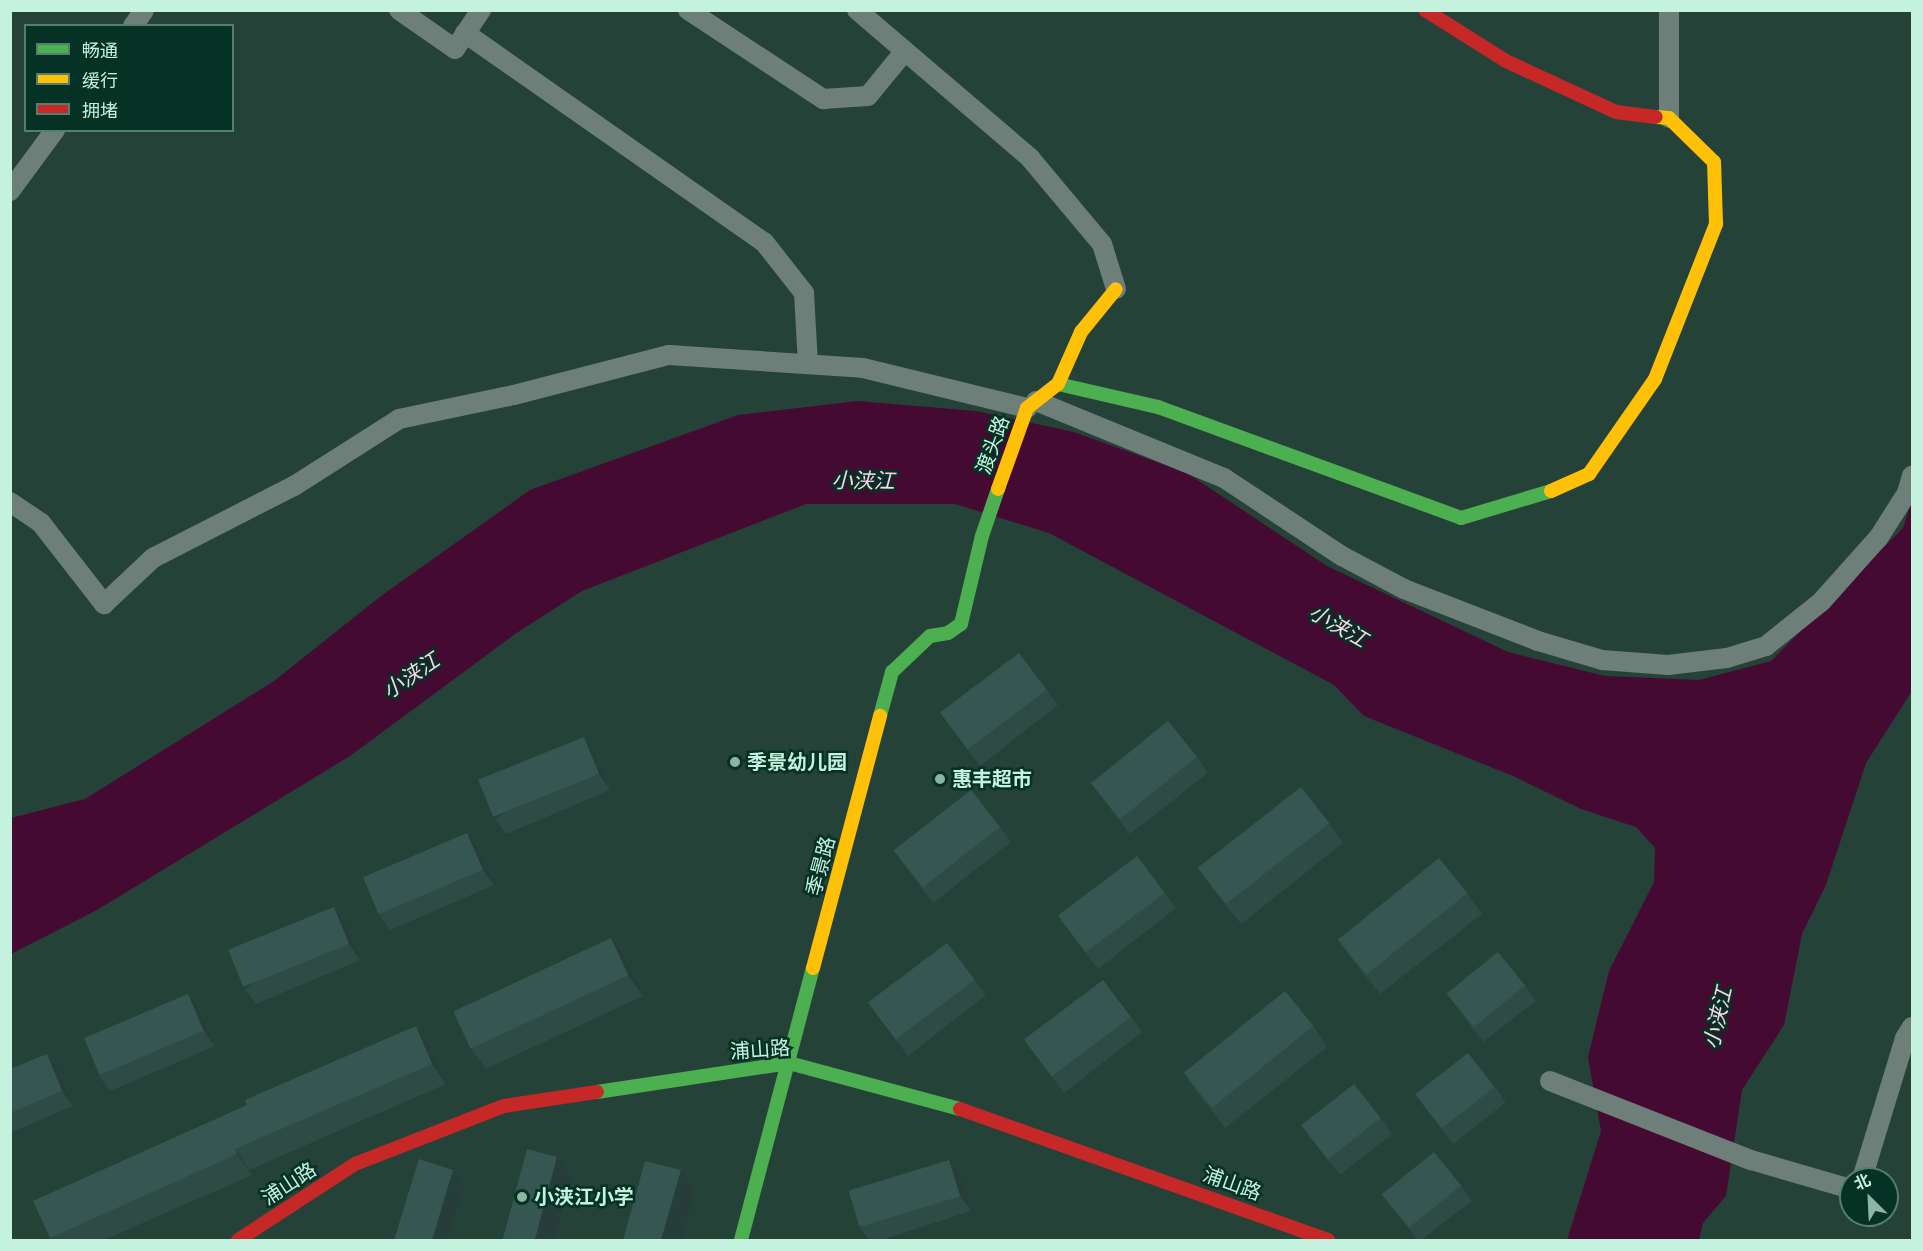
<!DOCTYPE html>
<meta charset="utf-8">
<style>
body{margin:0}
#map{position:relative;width:1923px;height:1251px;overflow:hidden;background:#254238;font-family:"Work Sans","Noto Sans SC",sans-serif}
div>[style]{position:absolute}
.water>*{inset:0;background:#450a31}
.street>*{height:20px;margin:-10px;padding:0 10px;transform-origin:10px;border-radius:10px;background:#6e7e78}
.fast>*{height:14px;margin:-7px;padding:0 7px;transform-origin:7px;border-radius:7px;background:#4caf50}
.slow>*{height:14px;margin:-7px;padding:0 7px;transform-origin:7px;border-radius:7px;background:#ffc107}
.jam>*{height:14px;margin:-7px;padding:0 7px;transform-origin:7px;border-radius:7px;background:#c62828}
.wall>*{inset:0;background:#2e4b46}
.shaded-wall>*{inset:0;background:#263d39}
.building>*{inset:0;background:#365751;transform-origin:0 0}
.dots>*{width:16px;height:16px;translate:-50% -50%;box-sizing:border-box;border:3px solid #053224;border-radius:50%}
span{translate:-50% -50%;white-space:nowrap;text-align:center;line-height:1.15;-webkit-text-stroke:5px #053224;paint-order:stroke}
.street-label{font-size:20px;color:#c5f2df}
.poi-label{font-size:20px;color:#c5f2df;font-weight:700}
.left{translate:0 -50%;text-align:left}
.water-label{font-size:21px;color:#ffd4e9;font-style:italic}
.frame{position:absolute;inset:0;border:12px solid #c5f2df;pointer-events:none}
.legend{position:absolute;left:24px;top:24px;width:210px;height:108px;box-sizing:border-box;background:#053224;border:2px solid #527f6f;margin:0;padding:8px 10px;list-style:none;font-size:18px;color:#c5f2df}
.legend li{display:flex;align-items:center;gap:12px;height:30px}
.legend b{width:30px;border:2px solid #527f6f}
.north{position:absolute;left:1839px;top:1167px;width:60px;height:60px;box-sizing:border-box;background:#053224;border:2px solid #527f6f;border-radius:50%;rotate:336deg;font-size:16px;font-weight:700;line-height:24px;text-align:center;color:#c5f2df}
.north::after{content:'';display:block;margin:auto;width:21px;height:27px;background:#8db4a5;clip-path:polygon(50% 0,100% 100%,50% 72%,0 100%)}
</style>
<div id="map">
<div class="water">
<div style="clip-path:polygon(858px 401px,976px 411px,1074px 432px,1187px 473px,1327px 566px,1508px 652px,1605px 676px,1699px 680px,1771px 661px,1903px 528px,1912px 500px,1912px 691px,1866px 763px,1826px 885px,1802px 934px,1784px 1025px,1742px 1090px,1726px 1196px,1703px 1223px,1699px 1240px,1567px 1240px,1601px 1131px,1588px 1057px,1609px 971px,1654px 882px,1655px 848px,1636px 827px,1581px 809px,1513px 776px,1364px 716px,1334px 685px,1049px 533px,955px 504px,806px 504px,582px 591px,515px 634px,350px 756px,97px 910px,11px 954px,11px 818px,85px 799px,274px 681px,381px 596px,530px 490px,738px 415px)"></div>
</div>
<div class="street">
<div style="left:399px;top:10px;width:68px;rotate:34.9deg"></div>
<div style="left:455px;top:49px;width:47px;rotate:-56.3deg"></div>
<div style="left:688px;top:10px;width:162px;rotate:33.4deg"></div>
<div style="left:823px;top:99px;width:45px;rotate:-3.8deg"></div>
<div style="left:868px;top:96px;width:58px;rotate:-50.6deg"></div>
<div style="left:857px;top:10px;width:228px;rotate:40.5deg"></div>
<div style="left:1030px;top:158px;width:112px;rotate:50.1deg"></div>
<div style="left:1102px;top:244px;width:47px;rotate:72.7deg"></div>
<div style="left:1669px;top:10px;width:108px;rotate:90deg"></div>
<div style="left:133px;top:26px;width:19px;rotate:-55deg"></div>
<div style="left:465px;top:33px;width:365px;rotate:35deg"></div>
<div style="left:764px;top:242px;width:65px;rotate:51.9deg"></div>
<div style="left:804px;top:293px;width:71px;rotate:86.8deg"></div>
<div style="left:10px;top:191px;width:76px;rotate:-53.6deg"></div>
<div style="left:1036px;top:401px;width:203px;rotate:22.3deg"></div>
<div style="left:1224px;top:478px;width:141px;rotate:33.5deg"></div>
<div style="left:1342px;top:556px;width:70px;rotate:28deg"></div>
<div style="left:1404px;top:589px;width:144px;rotate:21.2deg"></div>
<div style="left:1538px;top:641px;width:67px;rotate:16.5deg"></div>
<div style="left:1602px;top:660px;width:66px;rotate:4.3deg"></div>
<div style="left:1668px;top:665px;width:59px;rotate:-6.8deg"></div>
<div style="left:1727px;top:658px;width:41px;rotate:-17.1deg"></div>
<div style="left:1766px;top:646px;width:70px;rotate:-38.7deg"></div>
<div style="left:1821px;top:602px;width:87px;rotate:-48.3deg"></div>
<div style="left:1879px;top:537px;width:52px;rotate:-57.5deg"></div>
<div style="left:1907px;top:493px;width:18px;rotate:-74deg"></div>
<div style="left:10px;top:502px;width:37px;rotate:34deg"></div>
<div style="left:41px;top:523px;width:103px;rotate:52.1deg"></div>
<div style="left:104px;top:604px;width:67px;rotate:-43.2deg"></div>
<div style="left:153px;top:558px;width:158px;rotate:-27.1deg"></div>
<div style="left:294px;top:486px;width:125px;rotate:-32.5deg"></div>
<div style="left:399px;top:419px;width:117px;rotate:-11.8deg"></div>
<div style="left:514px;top:395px;width:160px;rotate:-14.5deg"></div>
<div style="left:669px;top:355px;width:194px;rotate:3.8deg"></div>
<div style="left:863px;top:368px;width:169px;rotate:13.7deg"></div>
<div style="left:1550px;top:1081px;width:216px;rotate:21.5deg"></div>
<div style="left:1751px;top:1160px;width:104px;rotate:16.2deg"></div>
<div style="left:1862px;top:1179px;width:147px;rotate:-73deg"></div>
<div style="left:1905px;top:1038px;width:13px;rotate:-58deg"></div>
</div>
<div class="fast">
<div style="left:1058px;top:384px;width:103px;rotate:13deg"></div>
<div style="left:1158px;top:407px;width:323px;rotate:20.1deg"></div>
<div style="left:1461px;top:518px;width:94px;rotate:-16.7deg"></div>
<div style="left:880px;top:716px;width:46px;rotate:-74.7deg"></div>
<div style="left:892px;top:672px;width:52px;rotate:-43.5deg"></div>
<div style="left:930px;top:636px;width:18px;rotate:-9deg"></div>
<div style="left:948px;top:633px;width:16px;rotate:-35deg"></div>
<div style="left:961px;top:624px;width:90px;rotate:-76.6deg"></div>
<div style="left:982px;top:536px;width:50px;rotate:-71.2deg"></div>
<div style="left:597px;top:1092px;width:194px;rotate:-8.6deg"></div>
<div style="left:789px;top:1063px;width:177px;rotate:15.1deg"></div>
<div style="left:741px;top:1240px;width:281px;rotate:-75.2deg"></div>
</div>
<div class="slow">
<div style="left:998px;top:489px;width:86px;rotate:-70.3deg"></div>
<div style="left:1027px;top:408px;width:39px;rotate:-38deg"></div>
<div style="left:1058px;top:384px;width:57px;rotate:-66.1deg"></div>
<div style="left:1081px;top:332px;width:55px;rotate:-50.9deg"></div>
<div style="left:1551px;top:491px;width:42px;rotate:-24.1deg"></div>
<div style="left:1589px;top:474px;width:116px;rotate:-55.2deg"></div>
<div style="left:1655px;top:379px;width:167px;rotate:-68.5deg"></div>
<div style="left:1716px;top:224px;width:62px;rotate:-91.8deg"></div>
<div style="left:1714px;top:162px;width:63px;rotate:-135.6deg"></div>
<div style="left:1669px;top:118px;width:13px;rotate:-176deg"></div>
<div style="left:813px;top:968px;width:261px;rotate:-75.1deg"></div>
</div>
<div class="jam">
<div style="left:1425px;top:10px;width:96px;rotate:32.2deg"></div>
<div style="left:1506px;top:61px;width:121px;rotate:24.9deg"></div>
<div style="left:1616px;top:112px;width:40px;rotate:7.1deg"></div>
<div style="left:960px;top:1109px;width:391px;rotate:19.6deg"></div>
<div style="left:238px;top:1240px;width:140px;rotate:-33deg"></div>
<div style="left:355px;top:1164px;width:160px;rotate:-21.3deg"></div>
<div style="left:504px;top:1106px;width:94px;rotate:-8.6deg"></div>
</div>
<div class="wall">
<div style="clip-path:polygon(1047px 690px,1058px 705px,980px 766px,941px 714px)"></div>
<div style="clip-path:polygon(595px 753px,610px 790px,506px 834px,495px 819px)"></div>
<div style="clip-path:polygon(1197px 757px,1208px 773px,1130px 834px,1090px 782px)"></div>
<div style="clip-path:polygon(1329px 823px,1343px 843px,1241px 924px,1213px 889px,1198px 868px)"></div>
<div style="clip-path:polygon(1000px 827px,1011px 842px,933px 903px,905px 866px,894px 851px)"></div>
<div style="clip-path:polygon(467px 833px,478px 848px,494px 885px,390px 930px,379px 915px)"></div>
<div style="clip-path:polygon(1165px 893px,1176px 908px,1098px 969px,1059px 917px)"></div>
<div style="clip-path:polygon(1467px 893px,1482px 914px,1380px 994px,1352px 959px,1337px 938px)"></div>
<div style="clip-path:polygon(345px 923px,360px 960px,256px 1004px,245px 989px)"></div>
<div style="clip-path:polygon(625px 958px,643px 996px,486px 1069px,471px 1049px)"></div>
<div style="clip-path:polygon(975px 980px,986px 995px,908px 1056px,869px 1004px)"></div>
<div style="clip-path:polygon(1525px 985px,1536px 1001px,1483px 1042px,1446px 993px)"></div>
<div style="clip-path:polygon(199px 1009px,215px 1046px,110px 1091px,99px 1076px)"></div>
<div style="clip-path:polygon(1131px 1017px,1142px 1032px,1064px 1093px,1025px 1041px)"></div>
<div style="clip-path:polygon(1313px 1026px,1327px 1047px,1225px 1128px,1197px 1092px,1183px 1072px)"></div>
<div style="clip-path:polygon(430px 1046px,446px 1084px,249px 1170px,252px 1175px,104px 1240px,52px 1240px,50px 1238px)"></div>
<div style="clip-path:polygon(47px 1054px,58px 1069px,73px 1106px,10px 1133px,10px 1069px)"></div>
<div style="clip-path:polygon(1495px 1087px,1506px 1102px,1453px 1144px,1415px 1094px)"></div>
<div style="clip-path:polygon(1381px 1118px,1392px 1134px,1340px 1175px,1313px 1141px,1302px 1126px)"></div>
<div style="clip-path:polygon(949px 1160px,960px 1175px,971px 1211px,882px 1240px,869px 1240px,860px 1228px)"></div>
<div style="clip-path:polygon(1461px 1185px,1472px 1201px,1421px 1240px,1418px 1240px,1392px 1208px,1381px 1193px)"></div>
</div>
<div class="shaded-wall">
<div style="clip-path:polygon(584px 737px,595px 753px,610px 790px,599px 774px)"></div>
<div style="clip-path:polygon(467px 833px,478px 848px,494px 885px,483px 870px)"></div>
<div style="clip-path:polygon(334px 907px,345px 923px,360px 960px,349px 944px)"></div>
<div style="clip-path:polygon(611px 938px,625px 958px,643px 996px,628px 975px)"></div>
<div style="clip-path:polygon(188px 994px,199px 1009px,215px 1046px,204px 1031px)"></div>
<div style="clip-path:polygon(416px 1026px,430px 1046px,446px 1084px,432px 1064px)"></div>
<div style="clip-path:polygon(47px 1054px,58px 1069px,73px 1106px,62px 1091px)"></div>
<div style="clip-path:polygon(235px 1149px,249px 1170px,252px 1175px,237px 1154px)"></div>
<div style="clip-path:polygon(557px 1157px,571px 1177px,554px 1240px,534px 1240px)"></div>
<div style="clip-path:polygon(949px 1160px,960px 1175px,971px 1211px,960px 1196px)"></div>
<div style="clip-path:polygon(453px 1170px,464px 1185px,448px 1240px,432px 1240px)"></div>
<div style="clip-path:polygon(681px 1170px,695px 1191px,681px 1240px,661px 1240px)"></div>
</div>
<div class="building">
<div style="left:1019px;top:653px;width:46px;height:99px;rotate:53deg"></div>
<div style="left:1168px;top:721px;width:46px;height:99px;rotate:51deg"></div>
<div style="left:584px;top:737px;width:40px;height:114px;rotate:68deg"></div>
<div style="left:1301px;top:787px;width:46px;height:131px;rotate:52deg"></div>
<div style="left:971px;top:790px;width:47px;height:98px;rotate:52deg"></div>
<div style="left:467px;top:833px;width:40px;height:113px;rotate:67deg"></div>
<div style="left:1137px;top:856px;width:46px;height:99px;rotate:53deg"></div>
<div style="left:1439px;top:858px;width:45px;height:130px;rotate:51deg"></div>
<div style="left:334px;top:907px;width:40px;height:114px;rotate:68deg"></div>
<div style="left:611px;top:938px;width:41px;height:174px;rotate:65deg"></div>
<div style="left:947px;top:943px;width:46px;height:99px;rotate:53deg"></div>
<div style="left:1498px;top:952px;width:43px;height:66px;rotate:51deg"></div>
<div style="left:1103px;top:980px;width:46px;height:99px;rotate:53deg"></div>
<div style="left:1285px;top:991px;width:45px;height:130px;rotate:51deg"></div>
<div style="left:188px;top:994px;width:40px;height:113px;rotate:67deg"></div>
<div style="clip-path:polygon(416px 1026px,432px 1064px,235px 1149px,237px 1154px,50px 1238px,33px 1201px,247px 1105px,245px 1100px)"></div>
<div style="left:1468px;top:1053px;width:43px;height:67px;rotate:52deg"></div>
<div style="clip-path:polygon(47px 1054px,62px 1091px,10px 1113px,10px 1069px)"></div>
<div style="left:1354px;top:1084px;width:43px;height:67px;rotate:52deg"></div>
<div style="left:527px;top:1149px;width:31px;height:94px;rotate:15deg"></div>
<div style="left:1434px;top:1152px;width:43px;height:67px;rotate:51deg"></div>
<div style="clip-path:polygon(419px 1159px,453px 1170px,432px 1240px,394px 1240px)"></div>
<div style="left:949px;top:1160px;width:38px;height:105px;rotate:73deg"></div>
<div style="clip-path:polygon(645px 1161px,681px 1170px,661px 1240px,623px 1240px)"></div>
</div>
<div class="dots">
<div style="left:735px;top:762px;background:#8db4a5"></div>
<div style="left:940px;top:779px;background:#8db4a5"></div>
<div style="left:522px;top:1197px;background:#8db4a5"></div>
</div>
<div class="street-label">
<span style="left:993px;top:445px;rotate:-70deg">渡头路</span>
<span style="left:821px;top:866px;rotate:-75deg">季景路</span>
<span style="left:760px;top:1050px;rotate:-4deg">浦山路</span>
<span style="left:289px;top:1184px;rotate:-33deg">浦山路</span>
<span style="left:1232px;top:1184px;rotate:20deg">浦山路</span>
</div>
<div class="poi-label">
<span class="left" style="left:747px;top:762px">季景幼儿园</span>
<span class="left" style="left:952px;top:779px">惠丰超市</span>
<span class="left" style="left:534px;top:1197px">小浃江小学</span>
</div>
<div class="water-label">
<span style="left:863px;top:481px;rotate:1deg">小浃江</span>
<span style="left:1338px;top:626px;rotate:30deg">小浃江</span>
<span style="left:411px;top:676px;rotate:-34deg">小浃江</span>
<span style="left:1718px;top:1018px;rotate:-77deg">小浃江</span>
</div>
<div class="frame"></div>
<ul class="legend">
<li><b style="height:8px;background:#4caf50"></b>畅通</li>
<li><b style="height:8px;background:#ffc107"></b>缓行</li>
<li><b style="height:8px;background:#c62828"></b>拥堵</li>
</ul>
<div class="north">北</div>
</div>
